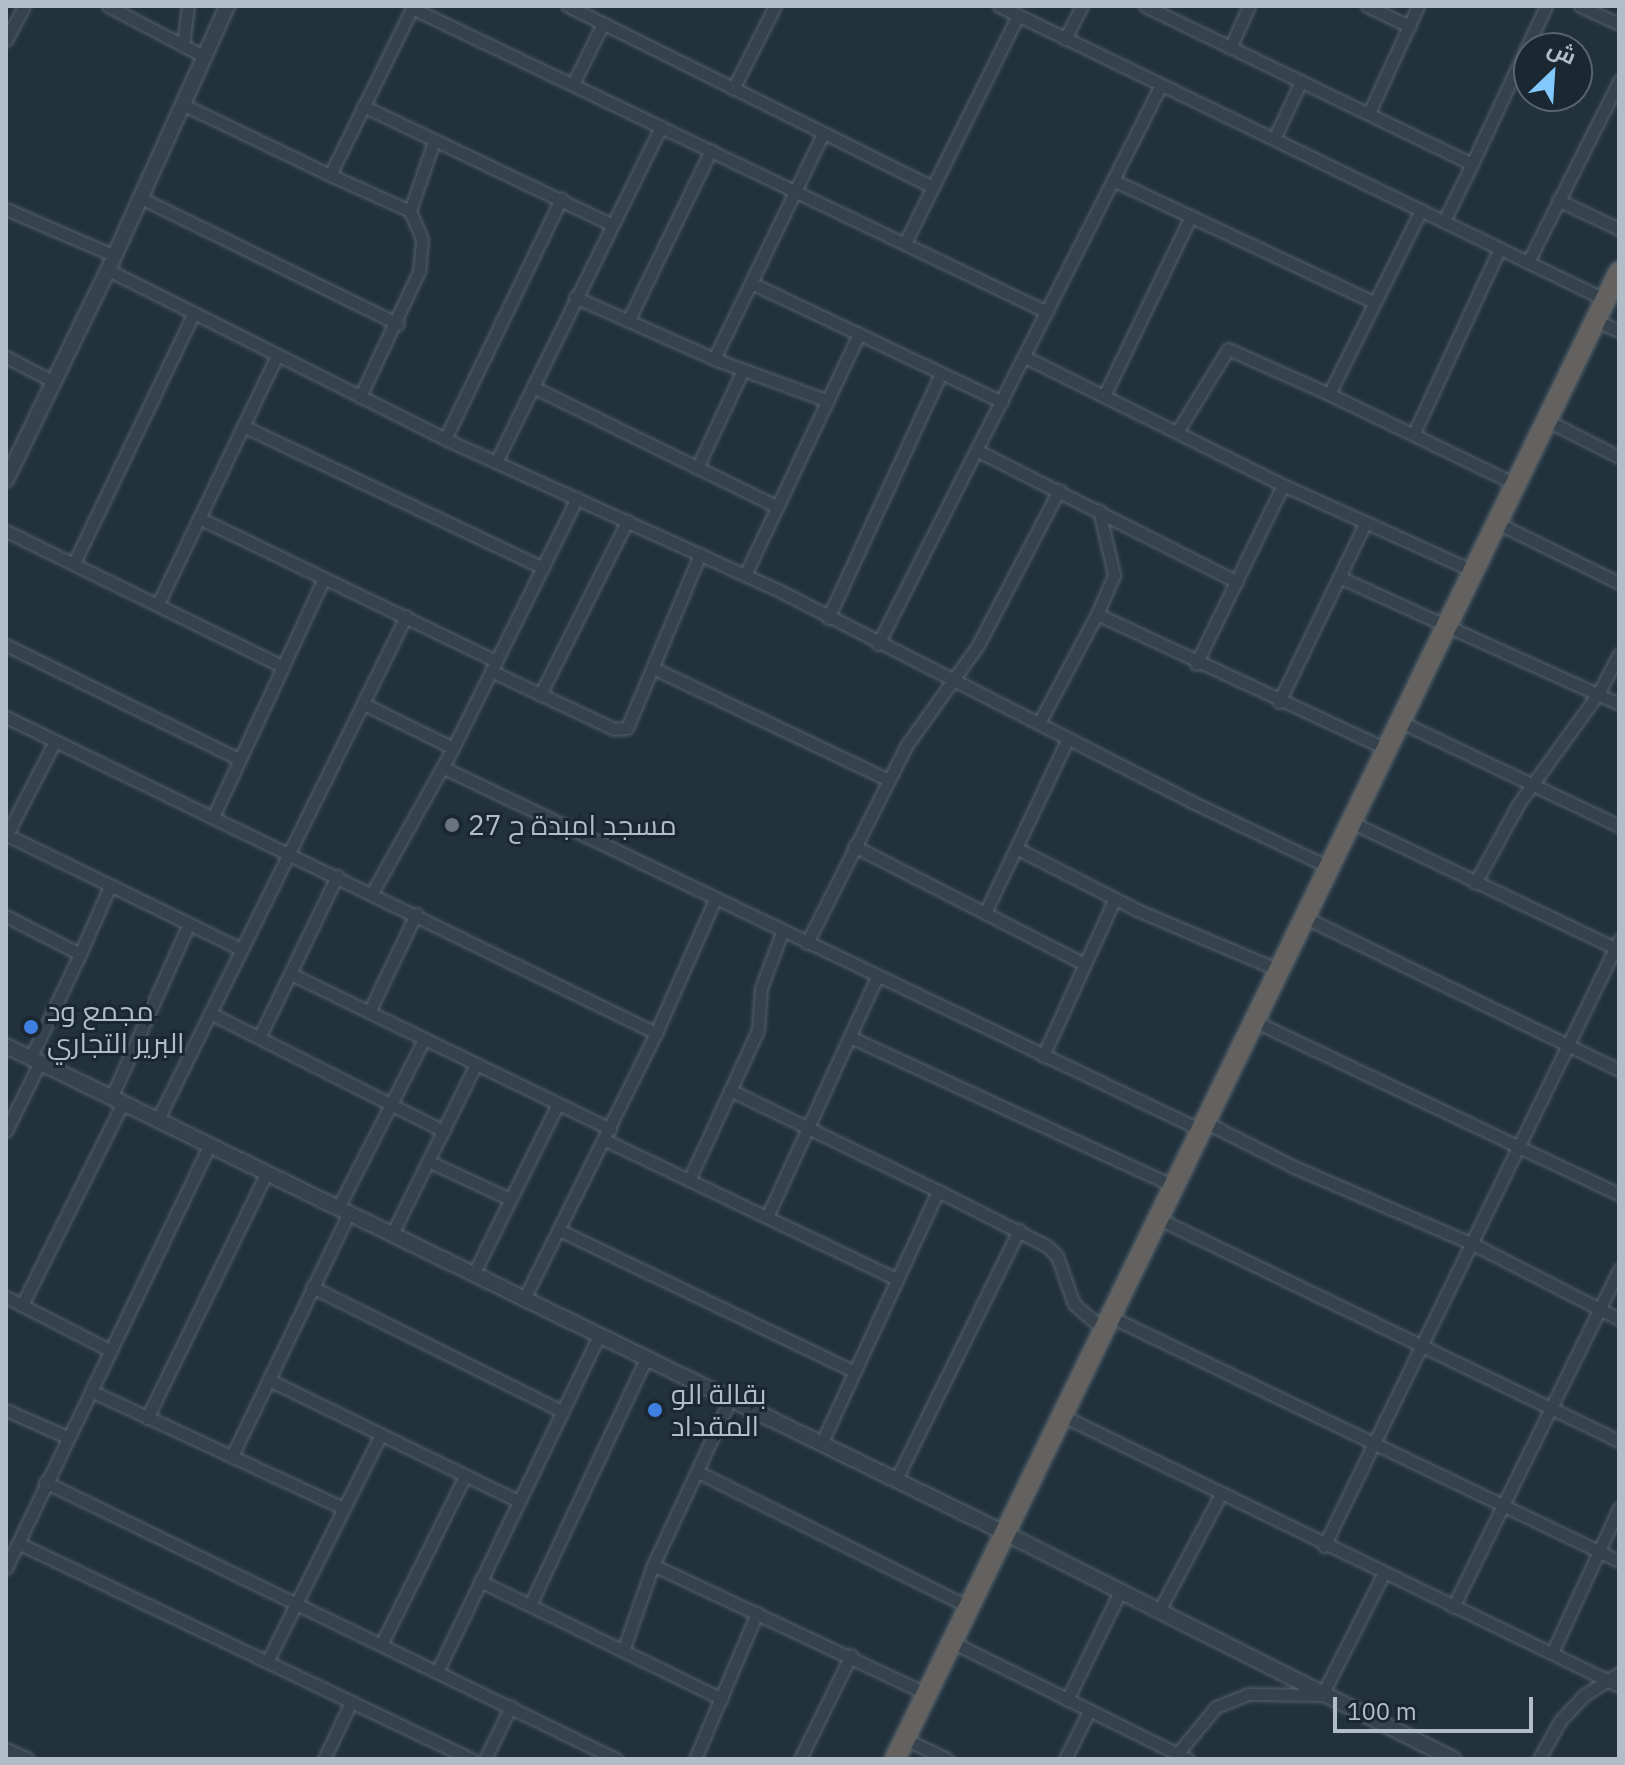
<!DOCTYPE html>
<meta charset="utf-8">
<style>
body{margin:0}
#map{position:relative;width:1625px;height:1765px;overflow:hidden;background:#22323d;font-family:"IBM Plex Sans",Cairo,sans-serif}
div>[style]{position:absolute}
.roads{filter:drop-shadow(0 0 2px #54616a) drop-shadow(0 0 2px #54616a)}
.minor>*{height:11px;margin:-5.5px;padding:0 5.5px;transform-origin:5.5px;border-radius:5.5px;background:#36434d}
.tertiary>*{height:14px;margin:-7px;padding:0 7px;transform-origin:7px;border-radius:7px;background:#36434d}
.trunk>*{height:20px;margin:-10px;padding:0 10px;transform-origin:10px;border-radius:10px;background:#646260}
.dots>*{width:22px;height:22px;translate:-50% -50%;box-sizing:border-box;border:4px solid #1b2831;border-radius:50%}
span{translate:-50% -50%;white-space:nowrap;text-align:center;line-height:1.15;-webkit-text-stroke:6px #1b2831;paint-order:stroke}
.poi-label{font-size:28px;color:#b1bec8}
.left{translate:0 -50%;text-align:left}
.frame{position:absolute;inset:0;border:8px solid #b1bec8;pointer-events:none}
.north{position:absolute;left:1513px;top:32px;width:80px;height:80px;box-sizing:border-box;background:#1b2831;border:2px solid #57646d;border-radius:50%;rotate:25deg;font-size:22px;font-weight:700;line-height:32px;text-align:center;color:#b1bec8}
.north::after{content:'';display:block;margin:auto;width:28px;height:36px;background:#83c8fc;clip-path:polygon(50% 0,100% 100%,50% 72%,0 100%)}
.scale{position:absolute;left:1333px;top:1697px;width:200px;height:36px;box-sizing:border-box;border:4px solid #b1bec8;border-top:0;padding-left:10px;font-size:24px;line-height:28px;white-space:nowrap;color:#b1bec8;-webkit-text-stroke:6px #1b2831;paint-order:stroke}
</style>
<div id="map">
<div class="roads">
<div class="minor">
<div style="left:108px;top:6px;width:110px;rotate:27.7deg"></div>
<div style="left:568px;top:6px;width:407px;rotate:26.4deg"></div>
<div style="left:999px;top:6px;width:674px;rotate:25.84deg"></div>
<div style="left:1145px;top:6px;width:363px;rotate:25.8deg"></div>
<div style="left:1472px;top:164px;width:64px;rotate:116.2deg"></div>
<div style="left:1367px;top:6px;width:47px;rotate:25.5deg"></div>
<div style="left:1580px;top:6px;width:43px;rotate:24.8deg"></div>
<div style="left:412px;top:8px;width:704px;rotate:25.58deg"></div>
<div style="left:1065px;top:39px;width:37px;rotate:-63deg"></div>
<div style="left:6px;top:40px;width:38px;rotate:-62deg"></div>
<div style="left:183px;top:46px;width:40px;rotate:-82.9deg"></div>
<div style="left:1230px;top:48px;width:46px;rotate:-65.7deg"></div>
<div style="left:573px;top:84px;width:68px;rotate:-63.8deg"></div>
<div style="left:733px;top:89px;width:93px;rotate:-63.2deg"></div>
<div style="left:184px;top:105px;width:162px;rotate:25.6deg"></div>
<div style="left:330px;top:175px;width:188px;rotate:-63.8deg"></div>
<div style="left:363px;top:106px;width:276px;rotate:25.5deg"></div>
<div style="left:1369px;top:113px;width:118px;rotate:-65.4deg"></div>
<div style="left:1274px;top:139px;width:64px;rotate:-65deg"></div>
<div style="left:1472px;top:164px;width:174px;rotate:-64.9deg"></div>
<div style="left:330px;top:175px;width:88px;rotate:24.2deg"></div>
<div style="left:410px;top:211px;width:30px;rotate:67deg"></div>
<div style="left:422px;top:239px;width:32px;rotate:95deg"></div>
<div style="left:419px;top:271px;width:139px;rotate:115.1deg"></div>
<div style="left:1113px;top:180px;width:288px;rotate:25.1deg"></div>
<div style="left:141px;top:198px;width:286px;rotate:26.1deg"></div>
<div style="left:1558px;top:200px;width:68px;rotate:25.4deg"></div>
<div style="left:6px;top:209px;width:119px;rotate:23.3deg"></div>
<div style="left:410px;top:211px;width:74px;rotate:-71.1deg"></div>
<div style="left:906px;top:241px;width:252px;rotate:-63.6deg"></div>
<div style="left:1528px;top:262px;width:203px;rotate:-63.3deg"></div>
<div style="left:108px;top:270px;width:377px;rotate:26.6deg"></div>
<div style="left:445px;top:439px;width:366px;rotate:24.4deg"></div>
<div style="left:778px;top:590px;width:465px;rotate:27.1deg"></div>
<div style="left:1192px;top:802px;width:152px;rotate:25.4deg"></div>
<div style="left:751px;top:283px;width:119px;rotate:25.3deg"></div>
<div style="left:575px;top:297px;width:152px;rotate:24deg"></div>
<div style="left:714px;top:359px;width:121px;rotate:20.2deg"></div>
<div style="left:1595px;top:320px;width:26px;rotate:25deg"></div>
<div style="left:628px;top:321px;width:190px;rotate:-64.1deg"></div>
<div style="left:6px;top:357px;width:54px;rotate:27.5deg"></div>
<div style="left:1025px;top:357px;width:288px;rotate:26.4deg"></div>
<div style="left:1283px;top:485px;width:206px;rotate:24.3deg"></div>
<div style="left:714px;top:359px;width:250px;rotate:-64.2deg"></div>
<div style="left:533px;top:387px;width:271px;rotate:26.1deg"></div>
<div style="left:1329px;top:394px;width:207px;rotate:25.8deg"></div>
<div style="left:1104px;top:396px;width:200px;rotate:-64.2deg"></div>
<div style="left:1546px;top:420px;width:82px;rotate:26.9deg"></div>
<div style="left:243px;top:426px;width:332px;rotate:25.3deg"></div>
<div style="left:1177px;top:432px;width:97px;rotate:-58.4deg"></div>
<div style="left:1228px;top:349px;width:111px;rotate:24deg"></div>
<div style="left:1329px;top:394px;width:206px;rotate:-63.4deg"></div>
<div style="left:1414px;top:433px;width:204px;rotate:-65.1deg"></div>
<div style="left:445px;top:439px;width:267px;rotate:-64.2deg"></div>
<div style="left:978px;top:451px;width:290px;rotate:26.8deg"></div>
<div style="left:496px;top:462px;width:374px;rotate:-63.8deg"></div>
<div style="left:697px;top:468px;width:108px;rotate:-64.9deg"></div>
<div style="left:1099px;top:510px;width:67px;rotate:77deg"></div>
<div style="left:1114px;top:575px;width:43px;rotate:113.6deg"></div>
<div style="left:1097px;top:614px;width:319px;rotate:25deg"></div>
<div style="left:199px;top:518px;width:330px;rotate:25.7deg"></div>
<div style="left:1495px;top:522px;width:138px;rotate:26.2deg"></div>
<div style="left:6px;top:531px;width:307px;rotate:26.1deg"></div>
<div style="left:74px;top:563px;width:277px;rotate:-64.4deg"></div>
<div style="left:745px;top:575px;width:267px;rotate:-64.7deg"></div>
<div style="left:859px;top:334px;width:158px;rotate:25.4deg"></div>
<div style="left:1339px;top:577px;width:307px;rotate:24.4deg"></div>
<div style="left:158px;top:604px;width:275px;rotate:-64.4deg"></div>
<div style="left:828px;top:618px;width:269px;rotate:-65.2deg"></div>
<div style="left:878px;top:644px;width:627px;rotate:-63.15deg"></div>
<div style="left:6px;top:645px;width:259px;rotate:26.1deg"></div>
<div style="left:1196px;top:664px;width:199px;rotate:-64.1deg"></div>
<div style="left:653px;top:668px;width:261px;rotate:25.4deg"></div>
<div style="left:491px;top:671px;width:136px;rotate:25.2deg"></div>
<div style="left:614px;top:729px;width:13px;rotate:-4deg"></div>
<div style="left:627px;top:728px;width:189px;rotate:-67.2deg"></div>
<div style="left:540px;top:695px;width:195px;rotate:-63.4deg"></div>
<div style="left:1279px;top:702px;width:199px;rotate:-64.3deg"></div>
<div style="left:364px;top:704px;width:99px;rotate:26.3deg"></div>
<div style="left:6px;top:717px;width:723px;rotate:25.93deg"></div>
<div style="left:1399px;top:721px;width:244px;rotate:25.5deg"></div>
<div style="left:1039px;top:723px;width:123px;rotate:-62deg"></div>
<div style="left:442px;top:767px;width:841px;rotate:25.56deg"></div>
<div style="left:214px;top:815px;width:261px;rotate:-65.1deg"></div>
<div style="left:1351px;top:822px;width:297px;rotate:25.5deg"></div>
<div style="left:7px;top:835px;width:260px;rotate:26deg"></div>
<div style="left:6px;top:836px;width:107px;rotate:-62.7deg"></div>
<div style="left:854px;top:846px;width:257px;rotate:27.1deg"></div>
<div style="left:1016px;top:848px;width:136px;rotate:27.1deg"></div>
<div style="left:1137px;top:910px;width:154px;rotate:22.9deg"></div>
<div style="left:1475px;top:883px;width:91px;rotate:-61.2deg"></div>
<div style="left:1519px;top:803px;width:135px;rotate:-54.1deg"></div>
<div style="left:1598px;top:694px;width:45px;rotate:-62.3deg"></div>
<div style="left:372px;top:893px;width:166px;rotate:-60.8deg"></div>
<div style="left:453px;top:748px;width:279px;rotate:-63.6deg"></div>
<div style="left:986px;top:911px;width:191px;rotate:-64.6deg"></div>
<div style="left:6px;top:916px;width:83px;rotate:27.2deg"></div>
<div style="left:80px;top:954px;width:114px;rotate:115.4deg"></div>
<div style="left:1304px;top:917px;width:350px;rotate:25.9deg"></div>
<div style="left:807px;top:943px;width:220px;rotate:-63.3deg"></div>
<div style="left:906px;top:746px;width:124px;rotate:-54.5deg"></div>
<div style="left:978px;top:645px;width:175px;rotate:-62.4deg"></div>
<div style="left:80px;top:954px;width:74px;rotate:-66.2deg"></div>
<div style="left:291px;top:974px;width:355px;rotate:25.9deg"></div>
<div style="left:369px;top:1012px;width:109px;rotate:-64.4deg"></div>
<div style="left:210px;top:1013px;width:262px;rotate:26.8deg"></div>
<div style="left:1254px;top:1021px;width:404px;rotate:25.4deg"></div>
<div style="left:260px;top:1036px;width:178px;rotate:-64.3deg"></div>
<div style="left:850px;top:1037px;width:357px;rotate:24.7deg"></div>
<div style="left:1043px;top:1056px;width:171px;rotate:-65.5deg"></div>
<div style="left:730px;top:1090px;width:231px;rotate:25.9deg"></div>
<div style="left:938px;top:1191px;width:279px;rotate:114.8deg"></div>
<div style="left:111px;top:1098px;width:191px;rotate:-65.9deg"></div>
<div style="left:157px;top:1121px;width:563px;rotate:-63.75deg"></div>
<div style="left:1205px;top:1122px;width:100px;rotate:26.8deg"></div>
<div style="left:1294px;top:1167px;width:195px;rotate:23.3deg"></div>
<div style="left:1473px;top:1244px;width:164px;rotate:27.2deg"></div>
<div style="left:6px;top:1131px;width:77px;rotate:-63.8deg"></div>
<div style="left:605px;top:1140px;width:322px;rotate:25.5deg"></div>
<div style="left:428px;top:1161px;width:90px;rotate:24.9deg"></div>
<div style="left:689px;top:1180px;width:165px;rotate:-65.3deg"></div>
<div style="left:758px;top:1030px;width:42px;rotate:-85.9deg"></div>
<div style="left:761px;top:988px;width:60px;rotate:-69.4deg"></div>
<div style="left:938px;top:1191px;width:122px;rotate:26.8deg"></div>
<div style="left:1047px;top:1246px;width:14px;rotate:45deg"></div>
<div style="left:1057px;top:1256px;width:51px;rotate:70.5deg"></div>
<div style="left:1074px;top:1304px;width:38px;rotate:41deg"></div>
<div style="left:338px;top:1208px;width:190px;rotate:-63deg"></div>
<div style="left:767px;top:1217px;width:264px;rotate:-65.4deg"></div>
<div style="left:1157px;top:1218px;width:513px;rotate:25.77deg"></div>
<div style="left:559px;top:1230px;width:328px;rotate:25.6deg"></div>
<div style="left:392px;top:1234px;width:190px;rotate:-63.7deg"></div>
<div style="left:474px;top:1273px;width:189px;rotate:-63.6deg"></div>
<div style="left:312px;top:1287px;width:279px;rotate:26.4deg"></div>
<div style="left:6px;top:1297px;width:118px;rotate:27.2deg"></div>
<div style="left:524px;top:1299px;width:297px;rotate:-63.6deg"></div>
<div style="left:656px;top:1033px;width:146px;rotate:-66.2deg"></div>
<div style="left:22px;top:1305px;width:225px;rotate:-63.5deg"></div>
<div style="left:1109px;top:1316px;width:566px;rotate:25.66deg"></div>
<div style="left:269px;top:1380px;width:277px;rotate:25.9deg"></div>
<div style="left:91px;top:1391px;width:278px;rotate:24.9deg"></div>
<div style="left:6px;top:1410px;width:67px;rotate:23.9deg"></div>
<div style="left:1061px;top:1415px;width:620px;rotate:25.9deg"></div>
<div style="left:147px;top:1418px;width:271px;rotate:-64deg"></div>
<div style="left:232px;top:1456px;width:270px;rotate:-64.3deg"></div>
<div style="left:698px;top:1472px;width:303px;rotate:26.5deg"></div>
<div style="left:896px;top:1480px;width:279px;rotate:-63.8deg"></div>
<div style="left:45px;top:1482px;width:635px;rotate:25.88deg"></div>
<div style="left:18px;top:1543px;width:502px;rotate:25.49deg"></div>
<div style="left:1324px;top:1546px;width:674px;rotate:-64.04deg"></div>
<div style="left:653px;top:1565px;width:303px;rotate:25.2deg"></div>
<div style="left:6px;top:1568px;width:467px;rotate:-64.3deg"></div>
<div style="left:480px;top:1581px;width:269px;rotate:26deg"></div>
<div style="left:530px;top:1605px;width:273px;rotate:-64.8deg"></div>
<div style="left:1453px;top:1607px;width:376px;rotate:-63.8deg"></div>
<div style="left:1160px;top:1609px;width:130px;rotate:-62.1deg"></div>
<div style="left:952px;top:1642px;width:263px;rotate:26.4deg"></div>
<div style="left:382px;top:1643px;width:186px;rotate:-63.6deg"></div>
<div style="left:624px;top:1648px;width:88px;rotate:-70.7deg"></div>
<div style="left:653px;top:1565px;width:182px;rotate:-65deg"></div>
<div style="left:1552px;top:1653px;width:160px;rotate:-65.2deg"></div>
<div style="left:267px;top:1662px;width:253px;rotate:-63.4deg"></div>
<div style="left:438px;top:1670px;width:371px;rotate:-64.3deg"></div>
<div style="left:1067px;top:1700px;width:123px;rotate:-63.9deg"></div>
<div style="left:905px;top:1739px;width:47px;rotate:25.5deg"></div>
<div style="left:6px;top:1749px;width:24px;rotate:24deg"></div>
<div style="left:1177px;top:1754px;width:61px;rotate:-50.3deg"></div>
<div style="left:1216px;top:1707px;width:35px;rotate:-22deg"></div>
<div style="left:1249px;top:1694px;width:73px;rotate:0.8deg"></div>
<div style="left:1322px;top:1695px;width:135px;rotate:-63.1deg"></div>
<div style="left:324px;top:1759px;width:63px;rotate:-64.7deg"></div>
<div style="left:485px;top:1759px;width:59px;rotate:-63.9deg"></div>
<div style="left:695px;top:1759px;width:159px;rotate:-67deg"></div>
<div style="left:800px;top:1759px;width:116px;rotate:-63.9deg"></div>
<div style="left:1065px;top:1759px;width:54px;rotate:-63.4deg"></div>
<div style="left:1539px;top:1759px;width:43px;rotate:-61.1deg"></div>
<div style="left:1560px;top:1721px;width:34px;rotate:-47deg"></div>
<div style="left:1583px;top:1696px;width:43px;rotate:-32.6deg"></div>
</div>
<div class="tertiary">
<div style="left:6px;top:480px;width:233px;rotate:-64.1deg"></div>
<div style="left:108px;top:270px;width:290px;rotate:-65.7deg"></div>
<div style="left:6px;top:1046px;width:1111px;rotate:25.99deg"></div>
<div style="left:1005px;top:1533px;width:502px;rotate:26.77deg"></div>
</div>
<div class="trunk">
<div style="left:895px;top:1759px;width:1654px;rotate:-64.04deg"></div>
</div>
</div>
<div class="dots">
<div style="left:452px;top:825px;background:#6b7280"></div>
<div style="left:31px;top:1027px;background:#3f7fe0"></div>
<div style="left:655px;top:1410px;background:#3f7fe0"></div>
</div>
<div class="poi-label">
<span class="left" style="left:468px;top:825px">مسجد امبدة ح 27</span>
<span class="left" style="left:47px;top:1027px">مجمع ود<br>البرير التجاري</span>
<span class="left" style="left:671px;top:1410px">بقالة الو<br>المقداد</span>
</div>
<div class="frame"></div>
<div class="north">ش</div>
<div class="scale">100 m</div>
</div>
